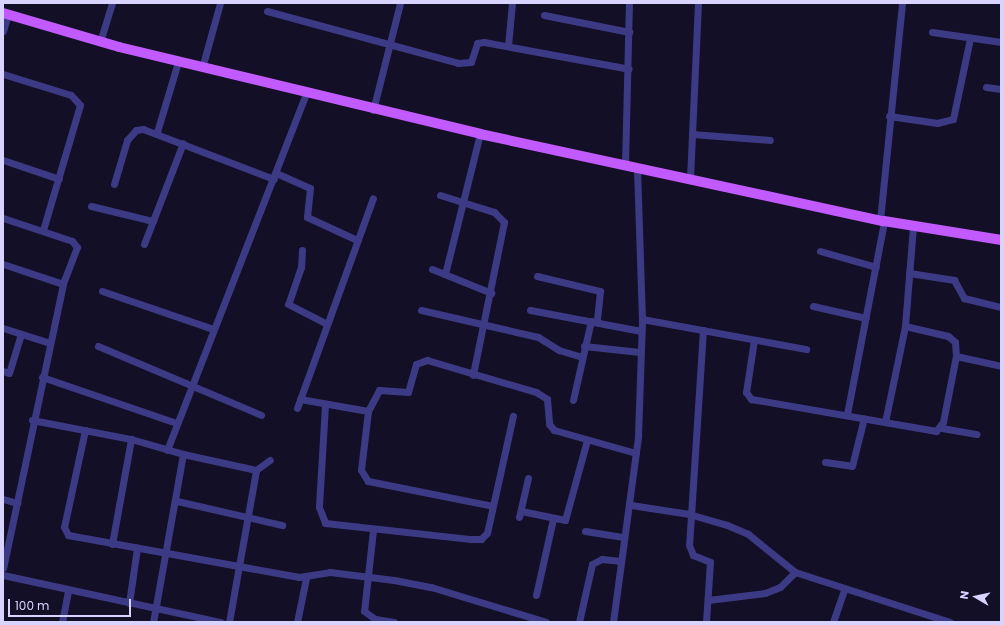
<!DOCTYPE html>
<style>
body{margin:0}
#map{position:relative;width:1004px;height:625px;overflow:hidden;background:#130f26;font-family:Poppins,sans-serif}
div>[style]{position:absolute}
.street>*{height:7px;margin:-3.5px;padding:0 3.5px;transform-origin:3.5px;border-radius:3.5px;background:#3d3a85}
.primary>*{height:10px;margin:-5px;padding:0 5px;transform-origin:5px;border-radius:5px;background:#c25bff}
span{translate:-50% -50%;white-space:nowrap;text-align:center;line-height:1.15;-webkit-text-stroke:3px #130f26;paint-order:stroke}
.frame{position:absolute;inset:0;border:4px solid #d9d4ff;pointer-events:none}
.north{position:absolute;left:956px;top:577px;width:40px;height:40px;-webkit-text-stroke:3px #130f26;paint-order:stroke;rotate:279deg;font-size:11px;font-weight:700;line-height:16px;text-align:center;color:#d9d4ff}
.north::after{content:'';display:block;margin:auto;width:14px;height:18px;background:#d9d4ff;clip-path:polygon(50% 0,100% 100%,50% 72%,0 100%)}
.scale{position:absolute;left:8px;top:599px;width:123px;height:18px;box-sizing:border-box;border:2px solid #d9d4ff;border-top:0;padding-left:5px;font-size:12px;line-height:14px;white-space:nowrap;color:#d9d4ff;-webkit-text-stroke:3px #130f26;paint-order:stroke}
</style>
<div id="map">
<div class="street">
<div style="left:267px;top:11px;width:198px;rotate:15.2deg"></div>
<div style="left:458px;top:63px;width:13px;rotate:-4deg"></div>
<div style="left:471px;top:62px;width:20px;rotate:-72deg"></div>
<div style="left:477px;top:43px;width:7px;rotate:-8deg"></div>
<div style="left:484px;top:42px;width:147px;rotate:10.5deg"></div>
<div style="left:544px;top:15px;width:87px;rotate:11.3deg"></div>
<div style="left:3px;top:31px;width:17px;rotate:-73deg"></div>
<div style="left:932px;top:32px;width:70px;rotate:8.2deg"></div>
<div style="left:100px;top:42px;width:41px;rotate:-72.9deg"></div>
<div style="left:508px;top:46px;width:43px;rotate:-84.7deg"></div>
<div style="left:202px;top:68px;width:67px;rotate:-74.5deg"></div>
<div style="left:3px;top:74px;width:71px;rotate:17.2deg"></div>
<div style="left:71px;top:95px;width:13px;rotate:48deg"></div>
<div style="left:80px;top:105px;width:130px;rotate:106.5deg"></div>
<div style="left:986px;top:87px;width:15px;rotate:8deg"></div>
<div style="left:373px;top:110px;width:110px;rotate:-75.8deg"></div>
<div style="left:889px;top:116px;width:49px;rotate:8.3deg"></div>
<div style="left:937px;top:123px;width:16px;rotate:-14deg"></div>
<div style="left:953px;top:119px;width:83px;rotate:-78.1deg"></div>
<div style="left:157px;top:132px;width:73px;rotate:-73.3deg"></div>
<div style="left:692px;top:134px;width:78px;rotate:4.4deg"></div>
<div style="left:3px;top:160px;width:59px;rotate:18.7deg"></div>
<div style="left:625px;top:165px;width:162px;rotate:-88.6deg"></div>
<div style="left:276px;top:173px;width:37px;rotate:24deg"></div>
<div style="left:310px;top:188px;width:29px;rotate:96deg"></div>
<div style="left:307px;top:217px;width:55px;rotate:24.7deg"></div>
<div style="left:690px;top:179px;width:176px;rotate:-87.4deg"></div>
<div style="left:114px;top:184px;width:46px;rotate:-73.5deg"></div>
<div style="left:127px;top:140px;width:13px;rotate:-48deg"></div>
<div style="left:136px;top:130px;width:7px;rotate:-8deg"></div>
<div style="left:143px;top:129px;width:140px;rotate:20.9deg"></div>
<div style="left:440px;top:195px;width:57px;rotate:17.5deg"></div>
<div style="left:494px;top:212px;width:14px;rotate:45deg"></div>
<div style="left:504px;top:222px;width:156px;rotate:101.5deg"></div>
<div style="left:91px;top:206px;width:64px;rotate:13.6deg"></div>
<div style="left:3px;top:218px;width:73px;rotate:18.4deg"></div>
<div style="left:72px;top:241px;width:8px;rotate:50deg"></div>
<div style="left:77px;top:247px;width:40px;rotate:111deg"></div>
<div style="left:63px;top:284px;width:290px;rotate:101.9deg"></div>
<div style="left:880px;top:220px;width:218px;rotate:-84.2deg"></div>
<div style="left:144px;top:244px;width:108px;rotate:-68.9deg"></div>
<div style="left:302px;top:250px;width:17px;rotate:93deg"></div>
<div style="left:301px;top:267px;width:39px;rotate:109deg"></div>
<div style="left:288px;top:304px;width:42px;rotate:27.2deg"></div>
<div style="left:820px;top:251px;width:58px;rotate:15.9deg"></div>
<div style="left:3px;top:264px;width:63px;rotate:18.4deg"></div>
<div style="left:432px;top:269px;width:64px;rotate:22.1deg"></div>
<div style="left:909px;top:273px;width:46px;rotate:8.8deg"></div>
<div style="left:954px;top:280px;width:21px;rotate:61deg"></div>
<div style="left:964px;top:298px;width:38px;rotate:14deg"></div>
<div style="left:445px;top:274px;width:144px;rotate:-76deg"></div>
<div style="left:537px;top:276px;width:65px;rotate:13.4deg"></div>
<div style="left:600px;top:291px;width:31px;rotate:96deg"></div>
<div style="left:102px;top:291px;width:117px;rotate:18.9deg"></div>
<div style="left:813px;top:306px;width:54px;rotate:12.8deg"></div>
<div style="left:421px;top:310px;width:120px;rotate:13deg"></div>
<div style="left:538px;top:337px;width:25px;rotate:32deg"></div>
<div style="left:559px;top:350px;width:24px;rotate:17deg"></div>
<div style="left:530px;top:310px;width:113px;rotate:10.7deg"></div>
<div style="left:642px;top:319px;width:167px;rotate:10.4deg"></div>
<div style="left:905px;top:326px;width:100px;rotate:-85.4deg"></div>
<div style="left:3px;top:328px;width:49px;rotate:17.7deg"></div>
<div style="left:703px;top:330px;width:215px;rotate:93.7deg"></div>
<div style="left:689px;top:545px;width:11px;rotate:68deg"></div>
<div style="left:693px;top:555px;width:18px;rotate:22deg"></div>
<div style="left:710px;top:562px;width:60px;rotate:93.8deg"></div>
<div style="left:754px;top:340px;width:53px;rotate:98.7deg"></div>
<div style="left:746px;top:392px;width:9px;rotate:54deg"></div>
<div style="left:751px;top:399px;width:188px;rotate:9.8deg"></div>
<div style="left:936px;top:431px;width:11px;rotate:-52deg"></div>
<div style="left:943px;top:422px;width:67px;rotate:-78.9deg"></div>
<div style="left:98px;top:346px;width:177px;rotate:22.9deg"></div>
<div style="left:584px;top:346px;width:56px;rotate:6.1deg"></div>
<div style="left:3px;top:371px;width:6px;rotate:18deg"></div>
<div style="left:9px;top:373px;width:41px;rotate:-72.9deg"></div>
<div style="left:42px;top:377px;width:142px;rotate:18.9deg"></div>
<div style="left:300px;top:399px;width:69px;rotate:10deg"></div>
<div style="left:368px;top:411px;width:24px;rotate:-62deg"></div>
<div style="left:379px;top:390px;width:29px;rotate:4deg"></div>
<div style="left:408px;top:392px;width:29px;rotate:-74deg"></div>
<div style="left:416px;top:364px;width:12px;rotate:-20deg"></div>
<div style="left:427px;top:360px;width:114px;rotate:16.4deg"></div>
<div style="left:536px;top:392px;width:13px;rotate:32deg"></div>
<div style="left:547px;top:399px;width:25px;rotate:85deg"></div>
<div style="left:549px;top:424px;width:8px;rotate:50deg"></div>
<div style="left:554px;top:430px;width:85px;rotate:15.7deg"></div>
<div style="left:573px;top:400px;width:81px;rotate:-77.2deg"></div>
<div style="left:325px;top:405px;width:102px;rotate:93.4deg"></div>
<div style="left:319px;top:507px;width:17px;rotate:69deg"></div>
<div style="left:325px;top:523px;width:147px;rotate:6.3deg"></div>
<div style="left:471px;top:539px;width:10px"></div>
<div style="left:481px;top:539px;width:8px;rotate:-45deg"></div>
<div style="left:487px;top:533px;width:120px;rotate:-77.5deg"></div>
<div style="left:297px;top:408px;width:223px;rotate:-70.1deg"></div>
<div style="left:368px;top:411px;width:59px;rotate:96.8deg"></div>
<div style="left:361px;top:470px;width:13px;rotate:58deg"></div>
<div style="left:368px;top:481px;width:127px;rotate:11.3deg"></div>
<div style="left:847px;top:414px;width:197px;rotate:-79.1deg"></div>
<div style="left:32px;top:420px;width:101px;rotate:10.9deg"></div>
<div style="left:131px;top:439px;width:54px;rotate:16.1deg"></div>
<div style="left:183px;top:454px;width:171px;rotate:100.1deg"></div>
<div style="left:885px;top:422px;width:98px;rotate:-78.2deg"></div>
<div style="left:905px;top:326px;width:44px;rotate:13.1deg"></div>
<div style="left:948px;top:336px;width:9px;rotate:41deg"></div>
<div style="left:955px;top:342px;width:14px;rotate:86deg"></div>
<div style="left:956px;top:356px;width:46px;rotate:12.5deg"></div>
<div style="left:942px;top:428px;width:35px;rotate:10deg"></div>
<div style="left:85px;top:430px;width:99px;rotate:102.2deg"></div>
<div style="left:64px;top:527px;width:9px;rotate:63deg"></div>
<div style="left:68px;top:535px;width:235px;rotate:10.3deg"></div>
<div style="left:299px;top:577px;width:31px;rotate:-9deg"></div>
<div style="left:330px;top:572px;width:64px;rotate:7.1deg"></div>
<div style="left:394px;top:580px;width:38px;rotate:11deg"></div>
<div style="left:431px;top:587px;width:120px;rotate:16.9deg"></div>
<div style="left:167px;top:450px;width:383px;rotate:-68.7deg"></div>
<div style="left:183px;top:454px;width:75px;rotate:12.4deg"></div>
<div style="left:256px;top:470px;width:17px;rotate:-36deg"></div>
<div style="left:825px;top:462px;width:27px;rotate:8deg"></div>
<div style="left:852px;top:466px;width:49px;rotate:-76deg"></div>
<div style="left:3px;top:499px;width:15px;rotate:16deg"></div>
<div style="left:177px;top:501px;width:108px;rotate:12.9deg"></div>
<div style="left:631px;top:505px;width:59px;rotate:8.8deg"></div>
<div style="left:689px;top:514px;width:40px;rotate:16deg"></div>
<div style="left:727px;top:525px;width:23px;rotate:23deg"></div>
<div style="left:748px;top:534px;width:60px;rotate:39deg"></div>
<div style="left:795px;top:572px;width:163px;rotate:17.9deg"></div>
<div style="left:521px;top:511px;width:45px;rotate:11.6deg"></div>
<div style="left:565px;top:520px;width:83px;rotate:-74.6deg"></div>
<div style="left:519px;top:517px;width:40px;rotate:-77deg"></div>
<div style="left:373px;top:530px;width:81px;rotate:96.3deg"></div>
<div style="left:364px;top:611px;width:14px;rotate:36deg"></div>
<div style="left:375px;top:619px;width:19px;rotate:9deg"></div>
<div style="left:585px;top:531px;width:39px;rotate:9deg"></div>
<div style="left:112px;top:544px;width:107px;rotate:-79.7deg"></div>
<div style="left:3px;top:575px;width:223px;rotate:12.2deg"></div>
<div style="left:536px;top:595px;width:78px;rotate:-77.4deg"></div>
<div style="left:708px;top:600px;width:57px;rotate:-7deg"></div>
<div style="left:765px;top:593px;width:16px;rotate:-22deg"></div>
<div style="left:780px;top:587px;width:21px;rotate:-45deg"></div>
<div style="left:129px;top:603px;width:56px;rotate:-81.7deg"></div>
<div style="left:62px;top:622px;width:33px;rotate:-79deg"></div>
<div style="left:229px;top:622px;width:154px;rotate:-79.9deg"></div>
<div style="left:297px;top:622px;width:45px;rotate:-78.4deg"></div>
<div style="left:579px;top:622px;width:59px;rotate:-77.4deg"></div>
<div style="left:592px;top:564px;width:11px;rotate:-27deg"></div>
<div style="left:602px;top:559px;width:19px;rotate:6deg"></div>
<div style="left:613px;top:622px;width:188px;rotate:-82.3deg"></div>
<div style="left:638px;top:436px;width:117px;rotate:-88deg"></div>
<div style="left:642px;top:319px;width:151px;rotate:-91.9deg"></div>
<div style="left:833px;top:622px;width:34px;rotate:-71deg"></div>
</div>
<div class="primary">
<div style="left:3px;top:13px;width:121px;rotate:16.3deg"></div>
<div style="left:119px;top:47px;width:371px;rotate:13.5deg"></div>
<div style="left:480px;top:134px;width:413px;rotate:12.2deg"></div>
<div style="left:884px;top:221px;width:119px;rotate:9.2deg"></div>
</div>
<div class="frame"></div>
<div class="north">N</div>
<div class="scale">100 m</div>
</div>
